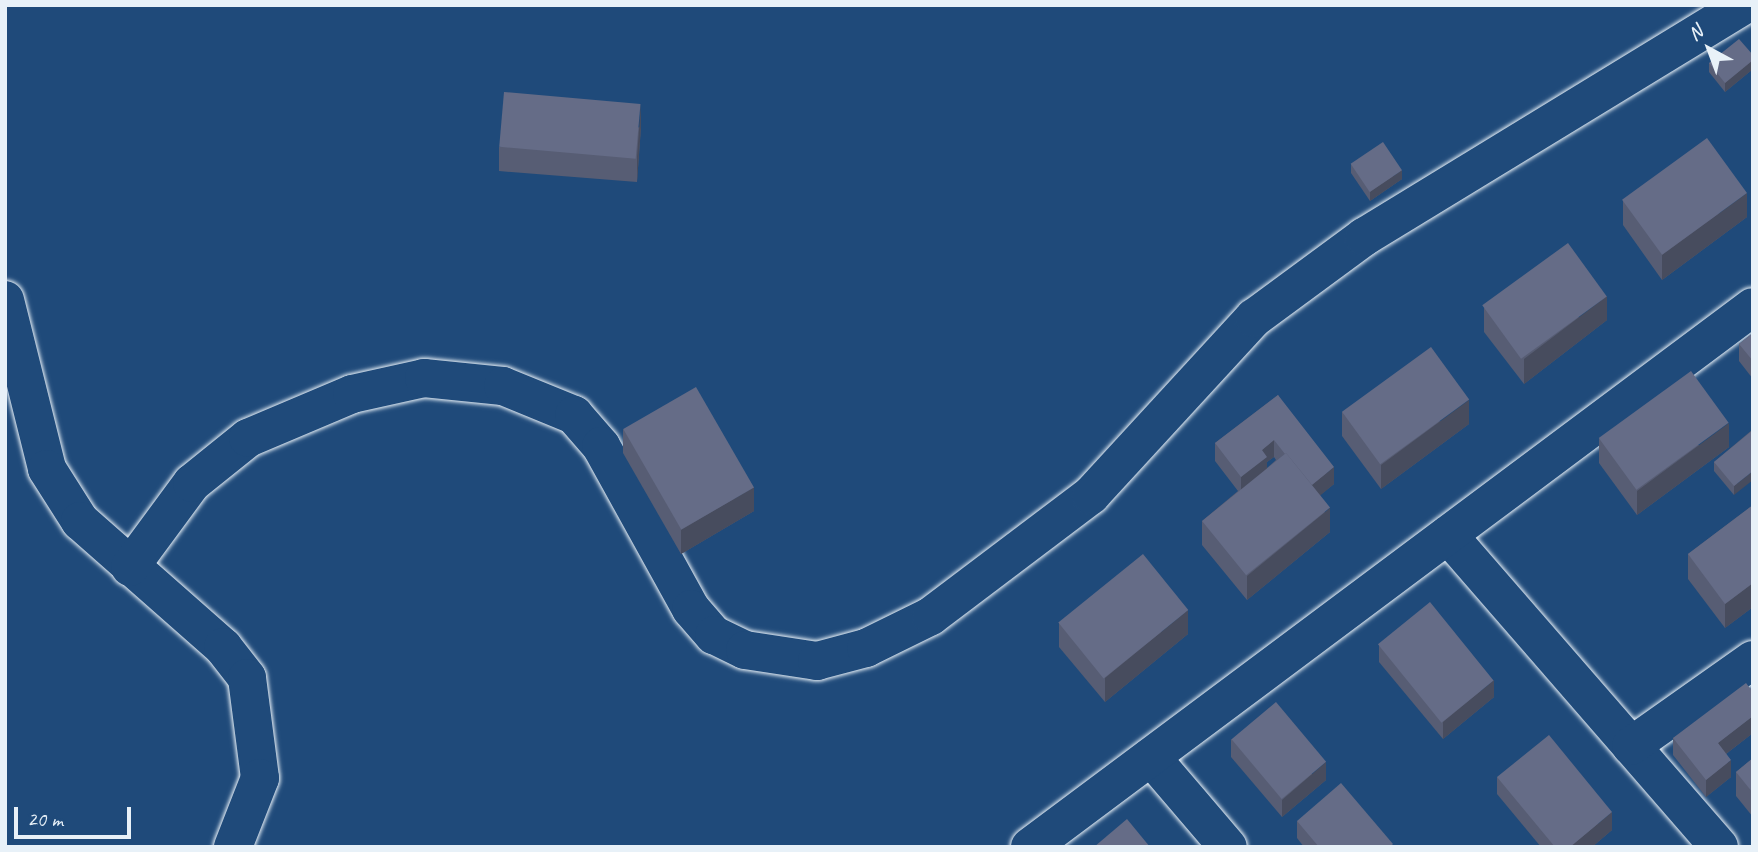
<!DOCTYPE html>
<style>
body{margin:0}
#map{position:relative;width:1758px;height:852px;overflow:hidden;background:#1f4a7a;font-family:Caveat,sans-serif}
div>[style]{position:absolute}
.roads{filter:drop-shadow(0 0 2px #e8f1f8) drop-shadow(0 0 2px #e8f1f8)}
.minor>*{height:38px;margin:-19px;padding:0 19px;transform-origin:19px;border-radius:19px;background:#1f4a7a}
.wall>*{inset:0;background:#575d74}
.shaded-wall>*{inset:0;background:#474c5e}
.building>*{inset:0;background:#656c87;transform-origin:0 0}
span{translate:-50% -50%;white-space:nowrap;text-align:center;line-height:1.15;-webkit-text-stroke:7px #1f4a7a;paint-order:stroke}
.frame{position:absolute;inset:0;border:7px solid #e8f1f8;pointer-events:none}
.north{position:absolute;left:1674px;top:14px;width:70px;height:70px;-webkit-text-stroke:5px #1f4a7a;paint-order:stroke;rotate:319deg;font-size:19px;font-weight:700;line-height:28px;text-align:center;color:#e8f1f8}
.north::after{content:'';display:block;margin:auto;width:24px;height:32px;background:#e8f1f8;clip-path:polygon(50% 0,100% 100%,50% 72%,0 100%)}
.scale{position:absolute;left:14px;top:807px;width:117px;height:32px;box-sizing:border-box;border:4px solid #e8f1f8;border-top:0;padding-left:9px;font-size:21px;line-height:24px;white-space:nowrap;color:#e8f1f8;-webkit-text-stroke:5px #1f4a7a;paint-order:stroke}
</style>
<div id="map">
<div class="roads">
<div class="minor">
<div style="left:5px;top:300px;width:174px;rotate:76deg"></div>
<div style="left:47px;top:469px;width:62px;rotate:57.6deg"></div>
<div style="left:80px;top:521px;width:191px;rotate:41.4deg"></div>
<div style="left:223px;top:647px;width:39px;rotate:52deg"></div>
<div style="left:247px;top:678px;width:101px;rotate:82.6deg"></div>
<div style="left:260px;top:778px;width:74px;rotate:111.4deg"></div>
<div style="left:1448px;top:535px;width:413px;rotate:49deg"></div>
<div style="left:130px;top:567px;width:104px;rotate:-53.6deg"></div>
<div style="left:192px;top:483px;width:72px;rotate:-38.8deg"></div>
<div style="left:248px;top:438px;width:113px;rotate:-22.9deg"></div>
<div style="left:352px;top:394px;width:74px;rotate:-12.5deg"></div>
<div style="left:424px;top:378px;width:79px;rotate:5.8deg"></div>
<div style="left:503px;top:386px;width:77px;rotate:22.2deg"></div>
<div style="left:574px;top:415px;width:41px;rotate:48.9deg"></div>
<div style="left:601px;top:446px;width:186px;rotate:61.1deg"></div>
<div style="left:691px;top:609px;width:35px;rotate:49deg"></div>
<div style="left:714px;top:635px;width:34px;rotate:26deg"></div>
<div style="left:745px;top:650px;width:73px;rotate:8.7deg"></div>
<div style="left:817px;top:661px;width:51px;rotate:-14.9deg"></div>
<div style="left:866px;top:648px;width:72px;rotate:-26.2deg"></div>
<div style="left:931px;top:616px;width:201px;rotate:-37.1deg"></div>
<div style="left:1091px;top:495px;width:241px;rotate:-47.4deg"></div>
<div style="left:1254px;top:318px;width:137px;rotate:-36.4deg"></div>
<div style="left:1364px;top:237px;width:445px;rotate:-31.4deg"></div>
<div style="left:1631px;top:746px;width:149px;rotate:-35.2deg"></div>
<div style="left:1151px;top:757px;width:118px;rotate:49.5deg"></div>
<div style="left:1030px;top:847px;width:902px;rotate:-36.76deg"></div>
</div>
</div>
<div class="wall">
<div style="clip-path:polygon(1753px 55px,1753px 69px,1725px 92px,1709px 72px,1709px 63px)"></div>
<div style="clip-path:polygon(641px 127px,637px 182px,499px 171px,499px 147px)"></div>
<div style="clip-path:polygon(1351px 164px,1402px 179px,1370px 201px,1351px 173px)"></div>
<div style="clip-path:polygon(1623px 201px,1747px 217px,1662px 280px,1623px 225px)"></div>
<div style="clip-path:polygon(1484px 308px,1607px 320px,1524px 384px,1484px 332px)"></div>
<div style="clip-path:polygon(1753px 333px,1753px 379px,1739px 361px,1739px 344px)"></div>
<div style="clip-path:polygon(evenodd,1278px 395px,1334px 484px,1320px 495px,1330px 532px,1247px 600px,1202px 545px,1202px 521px,1238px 491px,1215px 461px,1215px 443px,1278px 395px,1274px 457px,1276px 460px,1267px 468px,1267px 462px,1274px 457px)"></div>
<div style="clip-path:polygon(1342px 412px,1469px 424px,1381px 489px,1342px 436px)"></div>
<div style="clip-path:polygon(623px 429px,754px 511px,681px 554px,623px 453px)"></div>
<div style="clip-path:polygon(1752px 430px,1734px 495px,1714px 471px,1714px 462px)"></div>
<div style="clip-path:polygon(1599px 439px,1729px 447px,1637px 515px,1599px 463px)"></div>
<div style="clip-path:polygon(1753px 505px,1753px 607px,1725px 628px,1688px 579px,1688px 554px)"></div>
<div style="clip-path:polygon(1059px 623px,1188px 634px,1105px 702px,1059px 647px)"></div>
<div style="clip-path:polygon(1379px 645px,1494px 697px,1443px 739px,1379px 662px)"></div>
<div style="clip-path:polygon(1753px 692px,1753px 733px,1726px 754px,1731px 777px,1706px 797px,1673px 755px,1673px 738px)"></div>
<div style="clip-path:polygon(1231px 739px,1326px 780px,1282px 817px,1231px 757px)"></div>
<div style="clip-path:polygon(1753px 758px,1753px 817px,1736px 796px,1736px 772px)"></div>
<div style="clip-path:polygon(1497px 777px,1612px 830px,1592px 847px,1541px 847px,1497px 794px)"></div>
<div style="clip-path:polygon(1297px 821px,1393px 847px,1304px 847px,1297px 838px)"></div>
</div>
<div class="shaded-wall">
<div style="clip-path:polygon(1753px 60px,1753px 69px,1725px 92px,1725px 83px)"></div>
<div style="clip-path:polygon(641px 103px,641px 127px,637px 182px,637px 157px)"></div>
<div style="clip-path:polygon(1402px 170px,1402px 179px,1370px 201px,1370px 192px)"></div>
<div style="clip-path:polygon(1747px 193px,1747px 217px,1662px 280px,1662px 255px)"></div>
<div style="clip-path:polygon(1607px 296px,1607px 320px,1524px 384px,1524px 359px)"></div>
<div style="clip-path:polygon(1469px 400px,1469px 424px,1381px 489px,1381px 465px)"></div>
<div style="clip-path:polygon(1729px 423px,1729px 447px,1637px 515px,1637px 491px)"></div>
<div style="clip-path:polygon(1274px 440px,1274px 457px,1267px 462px,1267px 474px,1241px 494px,1241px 477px,1262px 450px)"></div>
<div style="clip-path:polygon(1334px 467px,1334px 484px,1310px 504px,1310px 486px)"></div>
<div style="clip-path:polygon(1753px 471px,1753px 480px,1734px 495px,1734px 486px)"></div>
<div style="clip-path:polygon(754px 487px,754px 511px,681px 554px,681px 530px)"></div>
<div style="clip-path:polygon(1330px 508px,1330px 532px,1247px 600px,1247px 576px)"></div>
<div style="clip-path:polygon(1753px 583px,1753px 607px,1725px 628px,1725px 604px)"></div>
<div style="clip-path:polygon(1188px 610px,1188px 634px,1105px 702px,1105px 678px)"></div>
<div style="clip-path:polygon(1494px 680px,1494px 697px,1443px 739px,1443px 722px)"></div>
<div style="clip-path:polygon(1753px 716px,1753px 733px,1718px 760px,1718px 743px)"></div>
<div style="clip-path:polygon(1731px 760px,1731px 777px,1706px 797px,1706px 780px)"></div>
<div style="clip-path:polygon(1326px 762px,1326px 780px,1282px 817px,1282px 800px)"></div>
<div style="clip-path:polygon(1612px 812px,1612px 830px,1592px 847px,1570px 847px)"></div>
</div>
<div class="building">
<div style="clip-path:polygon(1739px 39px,1753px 55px,1753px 60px,1725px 83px,1709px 63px)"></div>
<div style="left:504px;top:92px;width:137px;height:55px;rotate:5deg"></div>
<div style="left:1707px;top:138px;width:68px;height:105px;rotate:54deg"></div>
<div style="left:1383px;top:142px;width:34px;height:39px;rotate:56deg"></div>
<div style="left:1568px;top:243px;width:66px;height:106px;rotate:54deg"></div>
<div style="clip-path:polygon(1753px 333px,1753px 361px,1739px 344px)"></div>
<div style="left:1431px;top:347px;width:65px;height:110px;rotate:54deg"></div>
<div style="left:1691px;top:371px;width:64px;height:114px;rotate:54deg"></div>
<div style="left:696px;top:387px;width:116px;height:84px;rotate:60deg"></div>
<div style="clip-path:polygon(1278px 395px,1334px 467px,1312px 485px,1286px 453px,1285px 454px,1274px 440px,1262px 450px,1267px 457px,1241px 477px,1215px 443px)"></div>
<div style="clip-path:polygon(1753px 430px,1753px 471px,1734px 486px,1714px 462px)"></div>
<div style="left:1286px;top:453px;width:70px;height:108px;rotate:51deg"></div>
<div style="clip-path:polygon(1753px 505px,1753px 583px,1725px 604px,1688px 554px)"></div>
<div style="left:1143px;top:554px;width:72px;height:109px;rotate:51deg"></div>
<div style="left:1430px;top:602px;width:101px;height:67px;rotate:51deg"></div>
<div style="clip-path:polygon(1746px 683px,1753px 692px,1753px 716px,1718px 743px,1731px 760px,1706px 780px,1673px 738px)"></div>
<div style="left:1276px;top:702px;width:78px;height:58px;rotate:50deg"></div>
<div style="clip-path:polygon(1549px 735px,1612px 812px,1570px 847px,1555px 847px,1497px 777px)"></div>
<div style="clip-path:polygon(1753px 758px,1753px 793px,1736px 772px)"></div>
<div style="clip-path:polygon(1341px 783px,1393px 844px,1390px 847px,1319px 847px,1297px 821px)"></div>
<div style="clip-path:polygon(1127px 819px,1150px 847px,1094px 847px)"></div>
</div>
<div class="frame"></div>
<div class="north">N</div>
<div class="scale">20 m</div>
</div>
